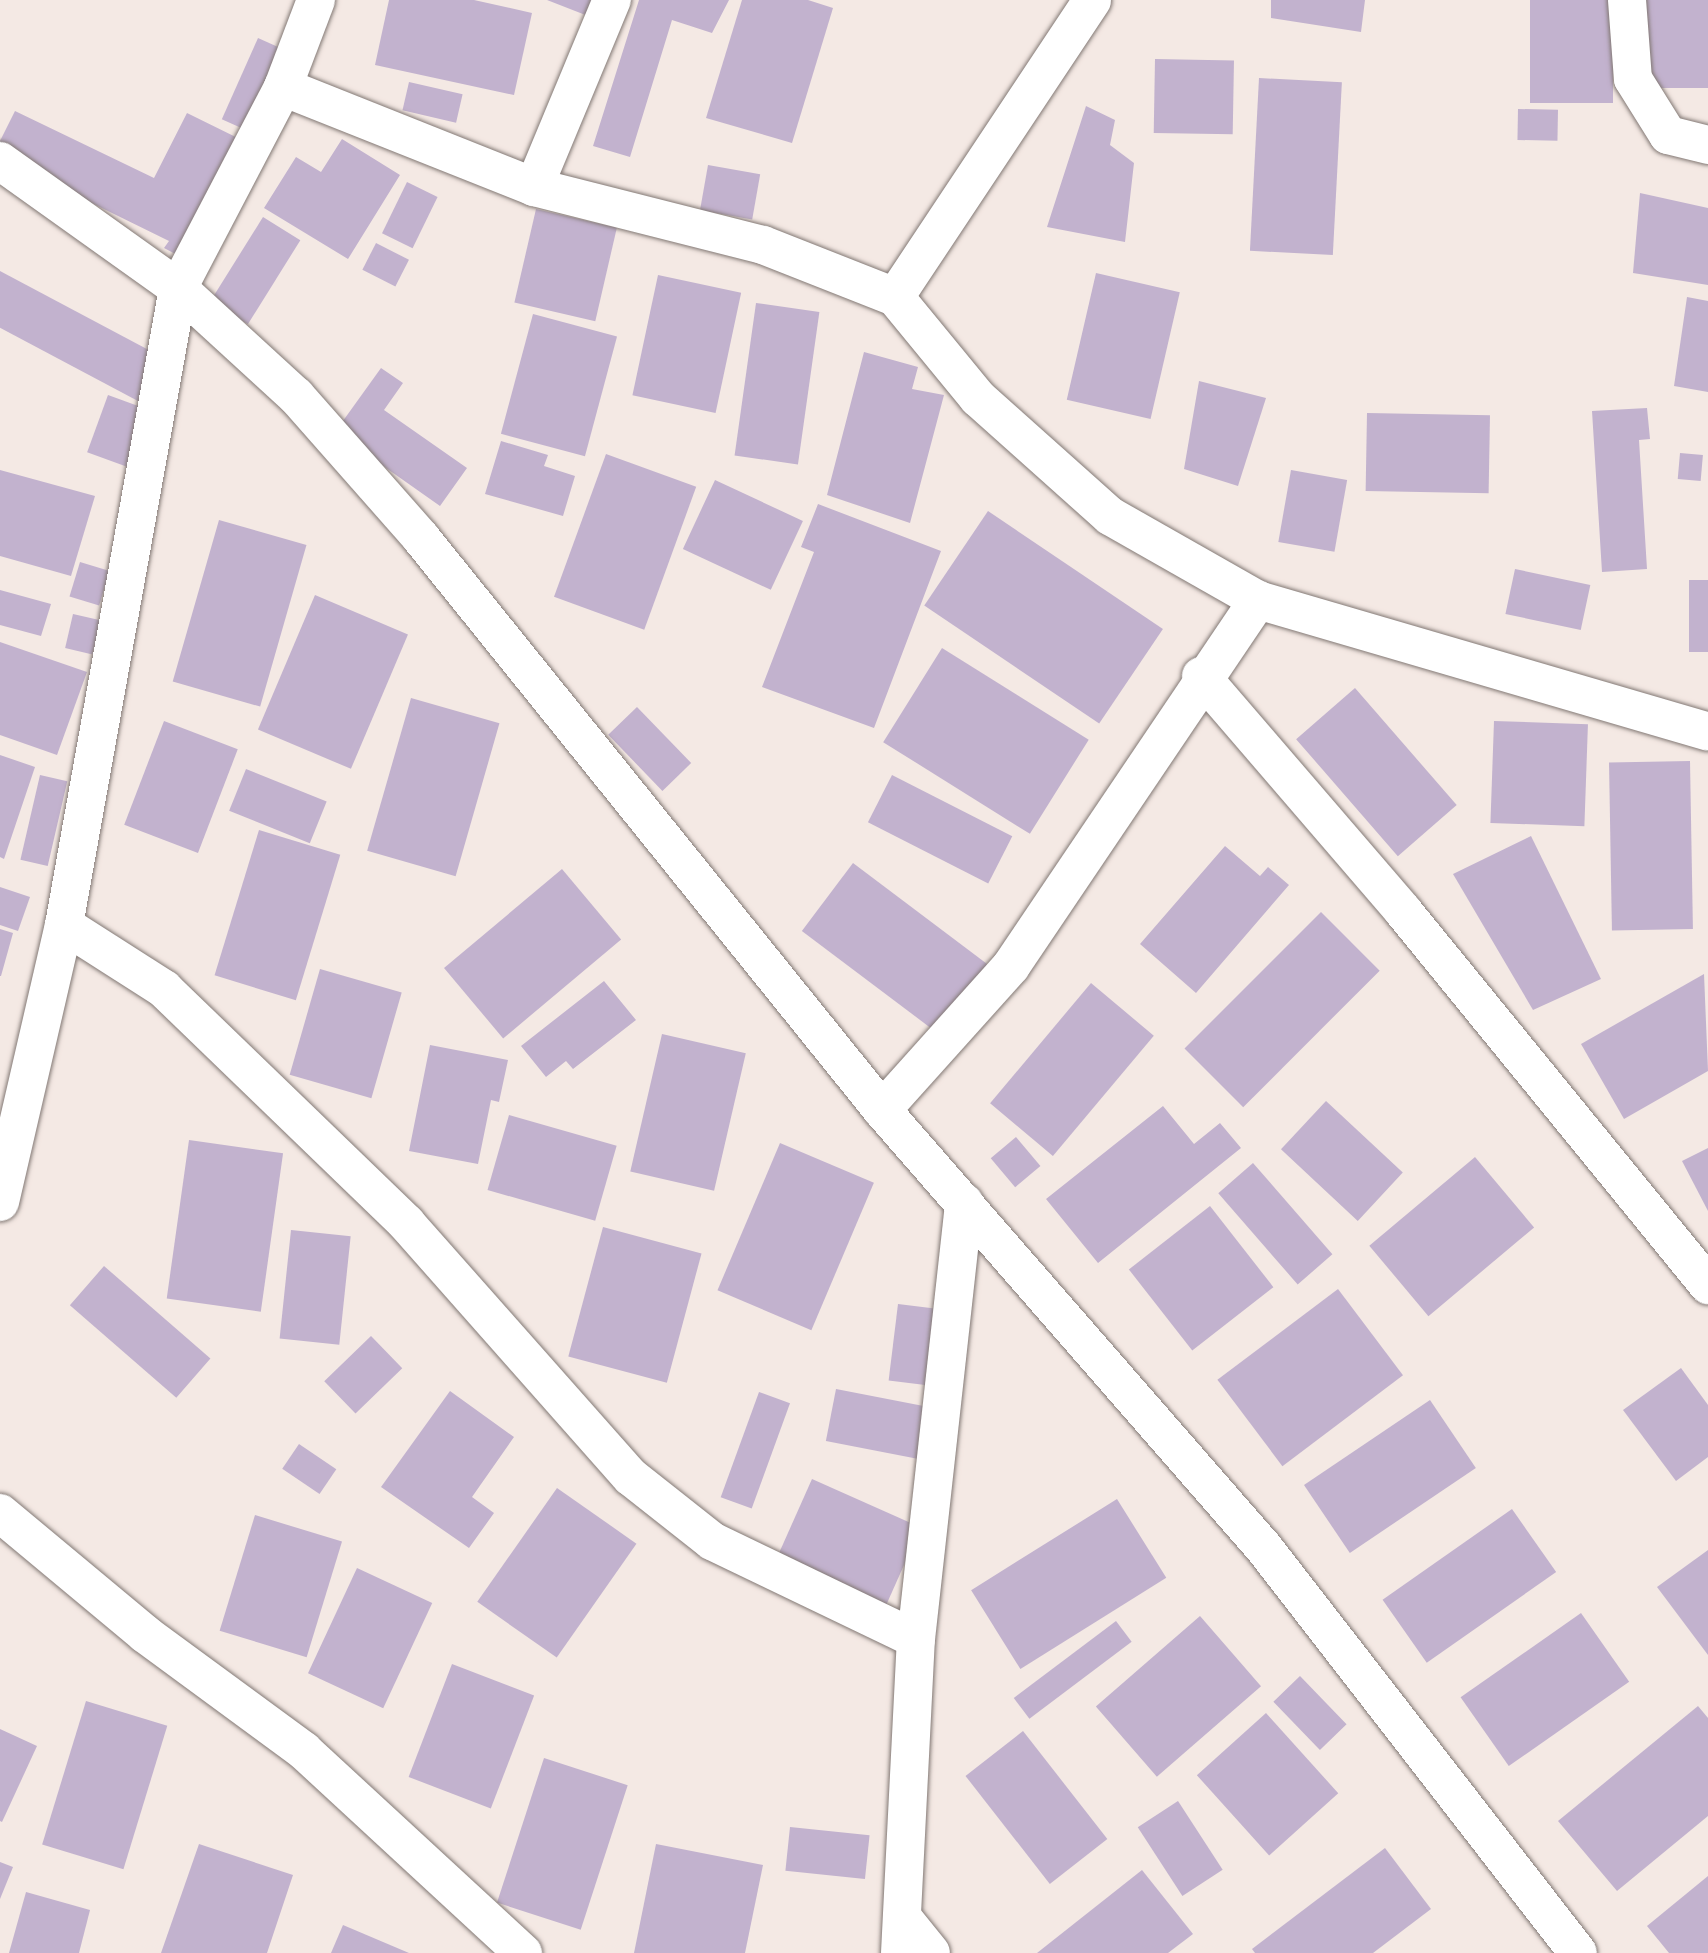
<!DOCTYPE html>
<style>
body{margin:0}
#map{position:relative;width:1708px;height:1953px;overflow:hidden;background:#f4e9e4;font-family:Overpass,sans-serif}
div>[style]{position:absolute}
.building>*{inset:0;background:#c2b2ce;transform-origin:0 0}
.roads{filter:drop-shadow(0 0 2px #827874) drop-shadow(0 0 2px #827874)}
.minor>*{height:38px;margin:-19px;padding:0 19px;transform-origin:19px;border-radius:19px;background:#fff}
span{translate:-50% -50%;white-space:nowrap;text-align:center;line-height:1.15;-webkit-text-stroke:5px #fef7f4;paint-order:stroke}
</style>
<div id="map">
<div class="building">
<div style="clip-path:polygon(389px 0,474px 0,532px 13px,514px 95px,375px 65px)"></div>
<div style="clip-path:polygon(547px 0,594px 0,588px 16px)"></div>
<div style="clip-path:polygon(639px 0,729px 0,712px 33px,672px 20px,630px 157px,593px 146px)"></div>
<div style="clip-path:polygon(742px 0,808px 0,833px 8px,792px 143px,706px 118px)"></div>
<div style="clip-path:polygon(1271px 0,1365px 0,1361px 32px,1271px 18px)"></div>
<div style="left:1530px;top:0;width:83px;height:103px"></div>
<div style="left:1640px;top:0;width:68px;height:88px"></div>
<div style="left:258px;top:38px;width:36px;height:89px;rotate:24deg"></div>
<div style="left:1155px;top:59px;width:79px;height:74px;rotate:1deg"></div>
<div style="left:1259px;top:78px;width:83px;height:173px;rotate:3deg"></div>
<div style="left:409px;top:82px;width:55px;height:29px;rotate:13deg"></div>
<div style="clip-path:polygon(1086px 106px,1115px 120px,1110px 145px,1134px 163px,1125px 242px,1047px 227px)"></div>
<div style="left:1518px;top:109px;width:40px;height:31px;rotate:1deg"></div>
<div style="clip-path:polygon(15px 111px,154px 178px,187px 113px,258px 148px,200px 267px,164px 248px,169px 241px,0 158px,0 141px)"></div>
<div style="clip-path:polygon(342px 139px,400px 175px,348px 259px,264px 208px,296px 157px,321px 172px)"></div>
<div style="left:708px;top:165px;width:53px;height:46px;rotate:10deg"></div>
<div style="left:407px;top:182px;width:34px;height:57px;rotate:26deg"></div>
<div style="clip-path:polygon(1640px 193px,1708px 208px,1708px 285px,1633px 273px)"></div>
<div style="left:536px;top:209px;width:83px;height:96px;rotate:13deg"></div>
<div style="left:263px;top:217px;width:44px;height:99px;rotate:32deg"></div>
<div style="left:376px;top:243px;width:37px;height:30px;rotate:27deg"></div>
<div style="left:0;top:271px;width:194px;height:50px;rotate:28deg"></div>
<div style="left:1096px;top:273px;width:86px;height:130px;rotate:13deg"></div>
<div style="left:658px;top:275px;width:85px;height:123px;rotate:12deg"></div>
<div style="clip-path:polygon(1687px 297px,1708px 301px,1708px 392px,1674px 386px)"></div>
<div style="left:756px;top:303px;width:64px;height:154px;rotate:8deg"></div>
<div style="left:533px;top:314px;width:87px;height:124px;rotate:15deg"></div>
<div style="clip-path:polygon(864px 352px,918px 367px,912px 389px,944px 395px,910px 523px,827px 495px)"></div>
<div style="clip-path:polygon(381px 368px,403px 383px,384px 410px,467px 468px,440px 506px,335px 432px)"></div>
<div style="clip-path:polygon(1199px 381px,1266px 398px,1238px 486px,1184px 469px)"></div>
<div style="left:108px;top:395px;width:46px;height:61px;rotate:20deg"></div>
<div style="clip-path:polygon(1647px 408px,1650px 439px,1639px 440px,1647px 569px,1602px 572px,1592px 411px)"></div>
<div style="left:1367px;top:413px;width:123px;height:78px;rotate:1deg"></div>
<div style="clip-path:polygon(501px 441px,548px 455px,544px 466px,575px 476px,563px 516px,485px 494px)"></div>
<div style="left:1680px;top:453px;width:23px;height:26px;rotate:5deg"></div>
<div style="left:606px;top:454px;width:96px;height:152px;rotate:20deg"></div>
<div style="clip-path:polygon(0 470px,95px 496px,71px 576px,0 556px)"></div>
<div style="left:1291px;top:470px;width:57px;height:73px;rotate:10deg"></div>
<div style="left:715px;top:480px;width:97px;height:76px;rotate:25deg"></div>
<div style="clip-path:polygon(818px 504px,941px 551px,874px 728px,762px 687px,814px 552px,801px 547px)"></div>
<div style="left:988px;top:511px;width:211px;height:114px;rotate:34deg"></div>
<div style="left:219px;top:520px;width:91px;height:168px;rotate:16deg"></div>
<div style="left:80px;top:562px;width:31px;height:36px;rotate:17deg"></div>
<div style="left:1515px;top:569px;width:77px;height:46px;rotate:12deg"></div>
<div style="left:1689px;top:580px;width:19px;height:72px"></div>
<div style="clip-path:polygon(0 590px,51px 604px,41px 636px,0 625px)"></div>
<div style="left:315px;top:595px;width:101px;height:146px;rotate:23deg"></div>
<div style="left:73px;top:614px;width:28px;height:35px;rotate:13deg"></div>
<div style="clip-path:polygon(0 642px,87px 672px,57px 755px,0 735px)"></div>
<div style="left:942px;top:648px;width:173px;height:111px;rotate:32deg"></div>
<div style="left:1355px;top:688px;width:155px;height:78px;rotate:49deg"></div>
<div style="left:411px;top:698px;width:92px;height:159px;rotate:16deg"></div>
<div style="left:637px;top:707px;width:78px;height:40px;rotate:46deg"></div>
<div style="left:164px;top:721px;width:79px;height:111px;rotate:21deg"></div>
<div style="left:1494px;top:721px;width:94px;height:102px;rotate:2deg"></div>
<div style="clip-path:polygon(0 755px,35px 767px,4px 859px,0 857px)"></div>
<div style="left:1690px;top:761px;width:168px;height:81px;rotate:89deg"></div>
<div style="left:246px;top:769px;width:87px;height:45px;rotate:22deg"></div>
<div style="left:40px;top:775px;width:28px;height:87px;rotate:13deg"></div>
<div style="left:892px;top:775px;width:135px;height:53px;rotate:27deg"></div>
<div style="left:259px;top:830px;width:85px;height:152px;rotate:17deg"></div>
<div style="clip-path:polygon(1531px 836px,1601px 979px,1533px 1010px,1453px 874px)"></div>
<div style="clip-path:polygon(1225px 846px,1260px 876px,1268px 867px,1289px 885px,1196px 993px,1140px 944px)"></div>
<div style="left:853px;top:863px;width:175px;height:85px;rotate:37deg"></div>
<div style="left:562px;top:869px;width:92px;height:154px;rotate:50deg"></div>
<div style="clip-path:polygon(0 887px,30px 897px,18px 931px,0 925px)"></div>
<div style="left:1321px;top:912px;width:83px;height:193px;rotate:45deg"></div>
<div style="clip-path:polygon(0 929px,13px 933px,1px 976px,0 976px)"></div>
<div style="left:320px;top:969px;width:85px;height:110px;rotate:16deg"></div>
<div style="clip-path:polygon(1704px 974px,1708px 1071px,1624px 1119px,1581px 1044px)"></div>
<div style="clip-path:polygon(604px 981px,636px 1020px,573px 1069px,566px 1061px,546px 1077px,521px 1046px)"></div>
<div style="left:1091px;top:983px;width:82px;height:157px;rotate:40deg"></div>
<div style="left:662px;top:1034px;width:86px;height:141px;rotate:13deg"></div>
<div style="clip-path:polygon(430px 1045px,508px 1060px,499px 1102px,491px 1100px,478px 1164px,409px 1151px)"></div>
<div style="left:1326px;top:1101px;width:105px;height:66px;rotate:43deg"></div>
<div style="clip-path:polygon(1163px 1106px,1194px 1144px,1220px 1123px,1241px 1148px,1098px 1263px,1046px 1199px)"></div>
<div style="left:509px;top:1115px;width:112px;height:78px;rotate:16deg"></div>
<div style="left:1016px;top:1137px;width:38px;height:33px;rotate:50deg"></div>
<div style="left:189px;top:1140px;width:95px;height:160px;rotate:8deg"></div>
<div style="left:780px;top:1143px;width:102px;height:160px;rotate:23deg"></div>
<div style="clip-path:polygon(1708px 1148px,1708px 1211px,1682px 1161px)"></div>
<div style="left:1475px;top:1157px;width:92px;height:138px;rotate:50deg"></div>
<div style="left:1253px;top:1163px;width:121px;height:46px;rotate:49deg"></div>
<div style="left:1210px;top:1206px;width:103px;height:103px;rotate:52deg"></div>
<div style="left:603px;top:1227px;width:102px;height:134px;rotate:15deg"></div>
<div style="left:291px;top:1230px;width:60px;height:109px;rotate:6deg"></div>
<div style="left:104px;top:1266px;width:141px;height:52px;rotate:41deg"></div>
<div style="left:1338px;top:1289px;width:108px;height:151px;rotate:53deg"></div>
<div style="left:898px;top:1304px;width:43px;height:77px;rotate:7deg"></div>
<div style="left:371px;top:1336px;width:45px;height:65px;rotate:46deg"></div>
<div style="clip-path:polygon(1681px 1368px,1708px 1405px,1708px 1457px,1676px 1481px,1623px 1410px)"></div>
<div style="left:836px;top:1389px;width:97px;height:53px;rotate:11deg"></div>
<div style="clip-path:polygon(450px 1391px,514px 1437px,472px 1497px,494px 1513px,469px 1548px,381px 1487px)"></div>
<div style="left:759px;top:1392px;width:33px;height:112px;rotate:20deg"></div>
<div style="left:1430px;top:1400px;width:82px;height:152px;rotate:56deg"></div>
<div style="left:299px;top:1444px;width:45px;height:30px;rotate:34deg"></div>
<div style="left:812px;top:1479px;width:119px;height:98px;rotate:24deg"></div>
<div style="left:557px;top:1488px;width:97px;height:139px;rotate:35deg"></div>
<div style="left:1117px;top:1499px;width:93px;height:172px;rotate:58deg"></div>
<div style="left:1512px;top:1509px;width:77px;height:158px;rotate:55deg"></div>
<div style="left:255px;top:1515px;width:91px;height:121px;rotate:17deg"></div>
<div style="clip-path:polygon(1708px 1550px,1708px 1655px,1657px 1587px)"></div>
<div style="left:357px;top:1568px;width:83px;height:116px;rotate:25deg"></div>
<div style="left:1581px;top:1613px;width:84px;height:147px;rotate:55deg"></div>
<div style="left:1200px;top:1616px;width:93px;height:138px;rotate:49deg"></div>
<div style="left:1116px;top:1621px;width:26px;height:128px;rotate:53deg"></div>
<div style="left:452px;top:1664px;width:88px;height:121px;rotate:21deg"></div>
<div style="left:1300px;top:1676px;width:67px;height:37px;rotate:46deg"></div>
<div style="left:86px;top:1701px;width:85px;height:150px;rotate:17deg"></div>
<div style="clip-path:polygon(1698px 1706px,1708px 1718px,1708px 1816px,1617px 1891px,1558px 1821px)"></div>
<div style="left:1266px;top:1713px;width:108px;height:93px;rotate:48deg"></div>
<div style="clip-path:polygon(0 1729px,37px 1746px,2px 1822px,0 1821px)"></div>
<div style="left:1023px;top:1731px;width:137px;height:73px;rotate:52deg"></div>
<div style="left:544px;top:1758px;width:88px;height:152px;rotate:18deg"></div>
<div style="left:1178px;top:1801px;width:82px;height:48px;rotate:57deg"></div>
<div style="left:790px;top:1827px;width:80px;height:44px;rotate:6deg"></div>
<div style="clip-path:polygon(199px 1844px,293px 1875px,267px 1953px,161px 1953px)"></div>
<div style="clip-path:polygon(656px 1844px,763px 1865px,745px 1953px,634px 1953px)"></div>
<div style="clip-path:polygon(1385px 1848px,1431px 1909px,1373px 1953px,1255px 1953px,1252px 1949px)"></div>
<div style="clip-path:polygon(0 1862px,13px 1867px,0 1899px)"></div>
<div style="clip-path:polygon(1142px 1870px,1193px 1934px,1168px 1953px,1037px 1953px)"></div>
<div style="clip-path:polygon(1708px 1876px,1708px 1953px,1669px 1953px,1647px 1926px)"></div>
<div style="clip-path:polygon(26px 1892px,90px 1910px,79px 1953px,9px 1953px)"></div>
<div style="clip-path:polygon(343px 1925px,409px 1953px,331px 1953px)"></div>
</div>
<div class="roads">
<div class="minor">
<div style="left:1627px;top:0;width:79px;rotate:85.7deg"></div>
<div style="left:1633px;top:79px;width:66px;rotate:58deg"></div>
<div style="left:1668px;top:135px;width:41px;rotate:14deg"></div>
<div style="left:283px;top:87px;width:270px;rotate:21.7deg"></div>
<div style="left:534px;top:187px;width:236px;rotate:14.2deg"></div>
<div style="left:763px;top:245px;width:142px;rotate:21.5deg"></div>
<div style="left:895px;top:297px;width:131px;rotate:50.6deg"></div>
<div style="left:978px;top:398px;width:177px;rotate:41.8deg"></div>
<div style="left:1110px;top:516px;width:170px;rotate:29.6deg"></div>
<div style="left:1258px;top:600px;width:469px;rotate:16.3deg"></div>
<div style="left:0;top:161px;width:219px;rotate:35.5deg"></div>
<div style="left:178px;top:288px;width:160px;rotate:42.5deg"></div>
<div style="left:296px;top:396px;width:189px;rotate:48.6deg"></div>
<div style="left:421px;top:538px;width:735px;rotate:51.13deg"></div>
<div style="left:882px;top:1110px;width:581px;rotate:48.91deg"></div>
<div style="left:1264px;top:1548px;width:512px;rotate:52.21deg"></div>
<div style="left:534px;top:187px;width:203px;rotate:-67.4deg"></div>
<div style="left:895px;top:297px;width:356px;rotate:-56.4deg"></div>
<div style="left:1201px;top:676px;width:310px;rotate:49.3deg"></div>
<div style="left:1403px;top:911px;width:483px;rotate:50.8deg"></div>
<div style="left:64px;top:925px;width:119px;rotate:32.6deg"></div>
<div style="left:164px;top:989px;width:337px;rotate:44deg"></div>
<div style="left:406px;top:1223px;width:339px;rotate:48.5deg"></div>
<div style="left:631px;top:1477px;width:103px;rotate:38.3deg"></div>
<div style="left:712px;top:1541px;width:226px;rotate:25.7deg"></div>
<div style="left:882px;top:1110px;width:193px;rotate:-48.1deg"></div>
<div style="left:1011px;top:966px;width:442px;rotate:-56deg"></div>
<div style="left:0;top:1202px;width:284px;rotate:-77deg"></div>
<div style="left:64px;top:925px;width:647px;rotate:-79.85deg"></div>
<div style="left:178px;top:288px;width:227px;rotate:-62.4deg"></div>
<div style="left:283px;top:87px;width:93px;rotate:-69.2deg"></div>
<div style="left:0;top:1513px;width:189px;rotate:39.8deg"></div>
<div style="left:145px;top:1634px;width:197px;rotate:36.3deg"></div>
<div style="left:304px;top:1751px;width:298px;rotate:42.7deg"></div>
<div style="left:902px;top:1917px;width:46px;rotate:51.1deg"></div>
<div style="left:900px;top:1953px;width:314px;rotate:-87.1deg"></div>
<div style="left:916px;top:1639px;width:439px;rotate:-83.7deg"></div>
</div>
</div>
</div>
